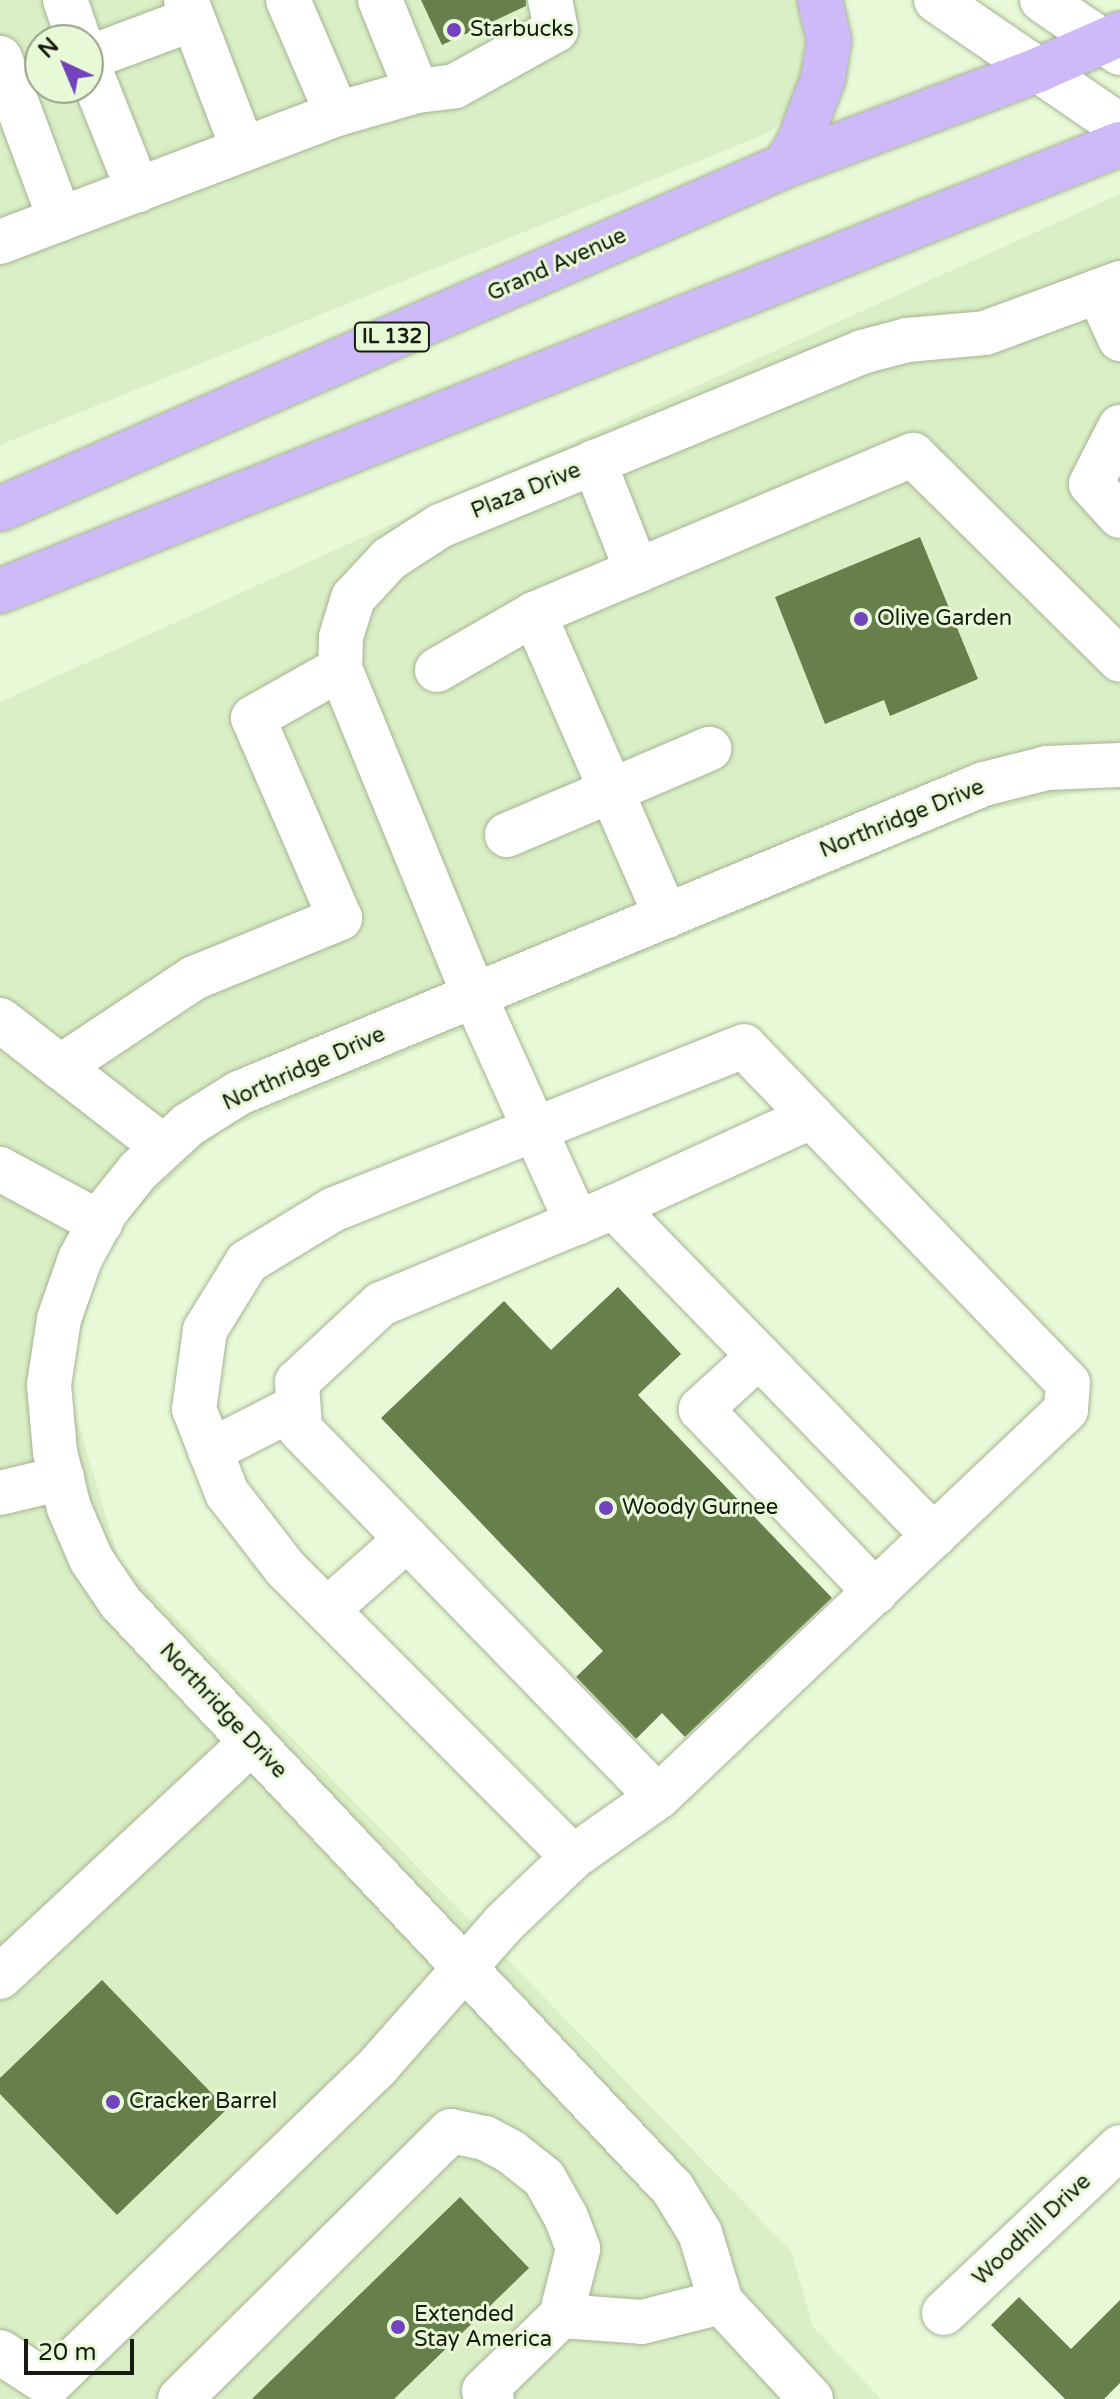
<!DOCTYPE html>
<style>
body{margin:0}
#map{position:relative;width:1120px;height:2399px;overflow:hidden;background:#e8f9d7;font-family:"Varela Round",sans-serif}
div>[style]{position:absolute}
.built>*{inset:0;background:#dbefc6}
.building>*{inset:0;background:#677f4a}
.roads{filter:drop-shadow(0 0 2px #a4b494) drop-shadow(0 0 2px #a4b494)}
.minor>*{height:44px;margin:-22px;padding:0 22px;transform-origin:22px;border-radius:22px;background:#fff}
.major>*{height:44px;margin:-22px;padding:0 22px;transform-origin:22px;border-radius:22px;background:#cebaf8}
.dots>*{width:22px;height:22px;translate:-50% -50%;box-sizing:border-box;border:4px solid #e8f9d7;border-radius:50%}
span{translate:-50% -50%;white-space:nowrap;text-align:center;line-height:1.15;-webkit-text-stroke:6px #e8f9d7;paint-order:stroke}
.shield-label span{padding:2px 6px;background:#e8f9d7;border:2px solid;border-radius:6px;-webkit-text-stroke-width:0}
.shield-label{font-size:20px;color:#161c10;font-weight:700}
.poi-label{font-size:22px;color:#161c10}
.left{translate:0 -50%;text-align:left}
.street-label{font-size:22px;color:#161c10}
.north{position:absolute;left:24px;top:24px;width:80px;height:80px;box-sizing:border-box;background:#e8f9d7;border:2px solid #94a187;border-radius:50%;rotate:316deg;font-size:22px;font-weight:700;line-height:32px;text-align:center;color:#161c10}
.north::after{content:'';display:block;margin:auto;width:28px;height:36px;background:#7243bb;clip-path:polygon(50% 0,100% 100%,50% 72%,0 100%)}
.scale{position:absolute;left:24px;top:2339px;width:110px;height:36px;box-sizing:border-box;border:4px solid #161c10;border-top:0;padding-left:10px;font-size:24px;line-height:28px;white-space:nowrap;color:#161c10;-webkit-text-stroke:6px #e8f9d7;paint-order:stroke}
</style>
<div id="map">
<div class="built">
<div style="clip-path:polygon(evenodd,0 0,798px 0,803px 33px,801px 81px,788px 111px,770px 132px,0 445px,0 0,40px 40px,88px 40px,88px 88px,40px 88px,40px 40px)"></div>
<div style="clip-path:polygon(1120px 194px,1120px 790px,1105px 787px,978px 813px,221px 1132px,110px 1236px,66px 1382px,119px 1560px,791px 2251px,813px 2327px,881px 2399px,0 2399px,0 702px)"></div>
</div>
<div class="building">
<div style="clip-path:polygon(421px 0,526px 0,526px 6px,442px 45px)"></div>
<div style="clip-path:polygon(920px 537px,978px 679px,890px 716px,884px 700px,825px 724px,775px 597px)"></div>
<div style="clip-path:polygon(618px 1287px,681px 1354px,638px 1395px,832px 1598px,685px 1737px,662px 1713px,636px 1739px,576px 1677px,603px 1651px,381px 1418px,504px 1301px,551px 1350px)"></div>
<div style="clip-path:polygon(102px 1980px,227px 2109px,117px 2215px,0 2094px,0 2078px)"></div>
<div style="clip-path:polygon(460px 2197px,529px 2268px,394px 2399px,252px 2399px)"></div>
<div style="clip-path:polygon(1019px 2297px,1071px 2349px,1120px 2300px,1120px 2383px,1104px 2399px,1065px 2399px,991px 2325px)"></div>
</div>
<div class="roads">
<div class="minor">
<div style="left:65px;top:0;width:42px;rotate:70.7deg"></div>
<div style="left:186px;top:0;width:160px;rotate:69.1deg"></div>
<div style="left:288px;top:0;width:124px;rotate:66.7deg"></div>
<div style="left:380px;top:0;width:98px;rotate:67.9deg"></div>
<div style="left:936px;top:0;width:223px;rotate:34.4deg"></div>
<div style="left:1042px;top:0;width:94px;rotate:34.2deg"></div>
<div style="left:0;top:58px;width:172px;rotate:69.6deg"></div>
<div style="left:88px;top:58px;width:112px;rotate:-20.4deg"></div>
<div style="left:88px;top:65px;width:135px;rotate:68.2deg"></div>
<div style="left:0;top:242px;width:360px;rotate:-20.8deg"></div>
<div style="left:337px;top:114px;width:83px;rotate:-16deg"></div>
<div style="left:417px;top:91px;width:38px;rotate:-7deg"></div>
<div style="left:455px;top:86px;width:115px;rotate:-29deg"></div>
<div style="left:556px;top:30px;width:31px;rotate:-101deg"></div>
<div style="left:1098px;top:291px;width:53px;rotate:65.4deg"></div>
<div style="left:1120px;top:427px;width:64px;rotate:117deg"></div>
<div style="left:1091px;top:484px;width:43px;rotate:47.8deg"></div>
<div style="left:594px;top:462px;width:117px;rotate:68.5deg"></div>
<div style="left:534px;top:614px;width:330px;rotate:66.4deg"></div>
<div style="left:437px;top:670px;width:112px;rotate:-30deg"></div>
<div style="left:534px;top:614px;width:411px;rotate:-22.8deg"></div>
<div style="left:913px;top:455px;width:291px;rotate:44.7deg"></div>
<div style="left:507px;top:835px;width:220px;rotate:-23.1deg"></div>
<div style="left:0;top:1020px;width:207px;rotate:37.8deg"></div>
<div style="left:60px;top:1067px;width:161px;rotate:-33.6deg"></div>
<div style="left:194px;top:978px;width:158px;rotate:-22.3deg"></div>
<div style="left:340px;top:918px;width:218px;rotate:-113.5deg"></div>
<div style="left:253px;top:718px;width:100px;rotate:-29.4deg"></div>
<div style="left:0;top:1169px;width:114px;rotate:28.4deg"></div>
<div style="left:614px;top:1207px;width:459px;rotate:45.8deg"></div>
<div style="left:577px;top:1223px;width:250px;rotate:-114.3deg"></div>
<div style="left:474px;top:995px;width:352px;rotate:-112.3deg"></div>
<div style="left:340px;top:669px;width:32px;rotate:-88deg"></div>
<div style="left:341px;top:637px;width:41px;rotate:-72.9deg"></div>
<div style="left:353px;top:598px;width:53px;rotate:-47.3deg"></div>
<div style="left:389px;top:559px;width:61px;rotate:-32.9deg"></div>
<div style="left:440px;top:526px;width:456px;rotate:-22.4deg"></div>
<div style="left:862px;top:352px;width:47px;rotate:-14.9deg"></div>
<div style="left:907px;top:340px;width:78px;rotate:-5.1deg"></div>
<div style="left:985px;top:333px;width:144px;rotate:-20.3deg"></div>
<div style="left:759px;top:1356px;width:79px;rotate:137.6deg"></div>
<div style="left:701px;top:1409px;width:253px;rotate:46.4deg"></div>
<div style="left:210px;top:1451px;width:99px;rotate:-27.1deg"></div>
<div style="left:0;top:1493px;width:64px;rotate:-13.6deg"></div>
<div style="left:327px;top:1610px;width:107px;rotate:-41.6deg"></div>
<div style="left:658px;top:1797px;width:513px;rotate:-134.21deg"></div>
<div style="left:300px;top:1429px;width:47px;rotate:-93.7deg"></div>
<div style="left:297px;top:1382px;width:115px;rotate:-42.9deg"></div>
<div style="left:381px;top:1304px;width:252px;rotate:-22.6deg"></div>
<div style="left:614px;top:1207px;width:217px;rotate:-24.6deg"></div>
<div style="left:0;top:1977px;width:345px;rotate:-43deg"></div>
<div style="left:944px;top:2313px;width:242px;rotate:-43.3deg"></div>
<div style="left:561px;top:2316px;width:81px;rotate:4.2deg"></div>
<div style="left:642px;top:2322px;width:81px;rotate:-14.2deg"></div>
<div style="left:0;top:2352px;width:59px;rotate:33.1deg"></div>
<div style="left:49px;top:2384px;width:458px;rotate:-44deg"></div>
<div style="left:378px;top:2066px;width:189px;rotate:-48.6deg"></div>
<div style="left:503px;top:1924px;width:97px;rotate:-43.7deg"></div>
<div style="left:573px;top:1857px;width:104px;rotate:-35.2deg"></div>
<div style="left:658px;top:1797px;width:562px;rotate:-43.49deg"></div>
<div style="left:1066px;top:1410px;width:27px;rotate:-86deg"></div>
<div style="left:1068px;top:1383px;width:467px;rotate:-133.9deg"></div>
<div style="left:744px;top:1046px;width:441px;rotate:158.3deg"></div>
<div style="left:334px;top:1209px;width:102px;rotate:148.7deg"></div>
<div style="left:247px;top:1262px;width:80px;rotate:121.7deg"></div>
<div style="left:205px;top:1330px;width:80px;rotate:97.9deg"></div>
<div style="left:194px;top:1409px;width:90px;rotate:68.6deg"></div>
<div style="left:227px;top:1493px;width:95px;rotate:52.3deg"></div>
<div style="left:285px;top:1568px;width:408px;rotate:45.1deg"></div>
<div style="left:180px;top:2399px;width:381px;rotate:-44.7deg"></div>
<div style="left:451px;top:2131px;width:35px;rotate:12deg"></div>
<div style="left:485px;top:2138px;width:30px;rotate:28deg"></div>
<div style="left:511px;top:2152px;width:42px;rotate:38.2deg"></div>
<div style="left:544px;top:2178px;width:45px;rotate:60.6deg"></div>
<div style="left:566px;top:2217px;width:34px;rotate:69deg"></div>
<div style="left:578px;top:2249px;width:69px;rotate:104.2deg"></div>
<div style="left:561px;top:2316px;width:107px;rotate:135.8deg"></div>
<div style="left:484px;top:2391px;width:11px;rotate:45deg"></div>
<div style="left:811px;top:2399px;width:132px;rotate:-132.9deg"></div>
<div style="left:721px;top:2302px;width:72px;rotate:-106.9deg"></div>
<div style="left:700px;top:2233px;width:52px;rotate:-121.5deg"></div>
<div style="left:673px;top:2189px;width:806px;rotate:-133.29deg"></div>
<div style="left:120px;top:1602px;width:52px;rotate:-124deg"></div>
<div style="left:91px;top:1559px;width:56px;rotate:-113.3deg"></div>
<div style="left:69px;top:1508px;width:58px;rotate:-104deg"></div>
<div style="left:55px;top:1452px;width:67px;rotate:-95.1deg"></div>
<div style="left:49px;top:1385px;width:67px;rotate:-81.4deg"></div>
<div style="left:59px;top:1319px;width:64px;rotate:-70.7deg"></div>
<div style="left:80px;top:1259px;width:55px;rotate:-61.6deg"></div>
<div style="left:106px;top:1211px;width:51px;rotate:-51.3deg"></div>
<div style="left:138px;top:1171px;width:68px;rotate:-42.6deg"></div>
<div style="left:188px;top:1125px;width:60px;rotate:-32.1deg"></div>
<div style="left:239px;top:1093px;width:807px;rotate:-22.53deg"></div>
<div style="left:984px;top:784px;width:65px;rotate:-14.3deg"></div>
<div style="left:1047px;top:768px;width:73px;rotate:-2.4deg"></div>
</div>
<div class="major">
<div style="left:784px;top:166px;width:25px;rotate:-56deg"></div>
<div style="left:798px;top:145px;width:71px;rotate:-69.3deg"></div>
<div style="left:823px;top:79px;width:39px;rotate:-81deg"></div>
<div style="left:829px;top:40px;width:41px;rotate:-102.7deg"></div>
<div style="left:0;top:509px;width:856px;rotate:-23.63deg"></div>
<div style="left:784px;top:166px;width:272px;rotate:-20.7deg"></div>
<div style="left:1038px;top:70px;width:90px;rotate:-23.7deg"></div>
<div style="left:0;top:591px;width:1206px;rotate:-21.76deg"></div>
</div>
</div>
<div class="dots">
<div style="left:454px;top:30px;background:#7243bb"></div>
<div style="left:861px;top:619px;background:#7243bb"></div>
<div style="left:606px;top:1508px;background:#7243bb"></div>
<div style="left:113px;top:2102px;background:#7243bb"></div>
<div style="left:398px;top:2327px;background:#7243bb"></div>
</div>
<div class="shield-label">
<span style="left:392px;top:337px">IL 132</span>
</div>
<div class="poi-label">
<span class="left" style="left:470px;top:30px">Starbucks</span>
<span class="left" style="left:877px;top:619px">Olive Garden</span>
<span class="left" style="left:622px;top:1508px">Woody Gurnee</span>
<span class="left" style="left:129px;top:2102px">Cracker Barrel</span>
<span class="left" style="left:414px;top:2327px">Extended<br>Stay America</span>
</div>
<div class="street-label">
<span style="left:557px;top:265px;rotate:-24deg">Grand Avenue</span>
<span style="left:526px;top:491px;rotate:-22deg">Plaza Drive</span>
<span style="left:902px;top:819px;rotate:-22deg">Northridge Drive</span>
<span style="left:304px;top:1069px;rotate:-24deg">Northridge Drive</span>
<span style="left:223px;top:1711px;rotate:47deg">Northridge Drive</span>
<span style="left:1032px;top:2230px;rotate:-43deg">Woodhill Drive</span>
</div>
<div class="north">N</div>
<div class="scale">20 m</div>
</div>
